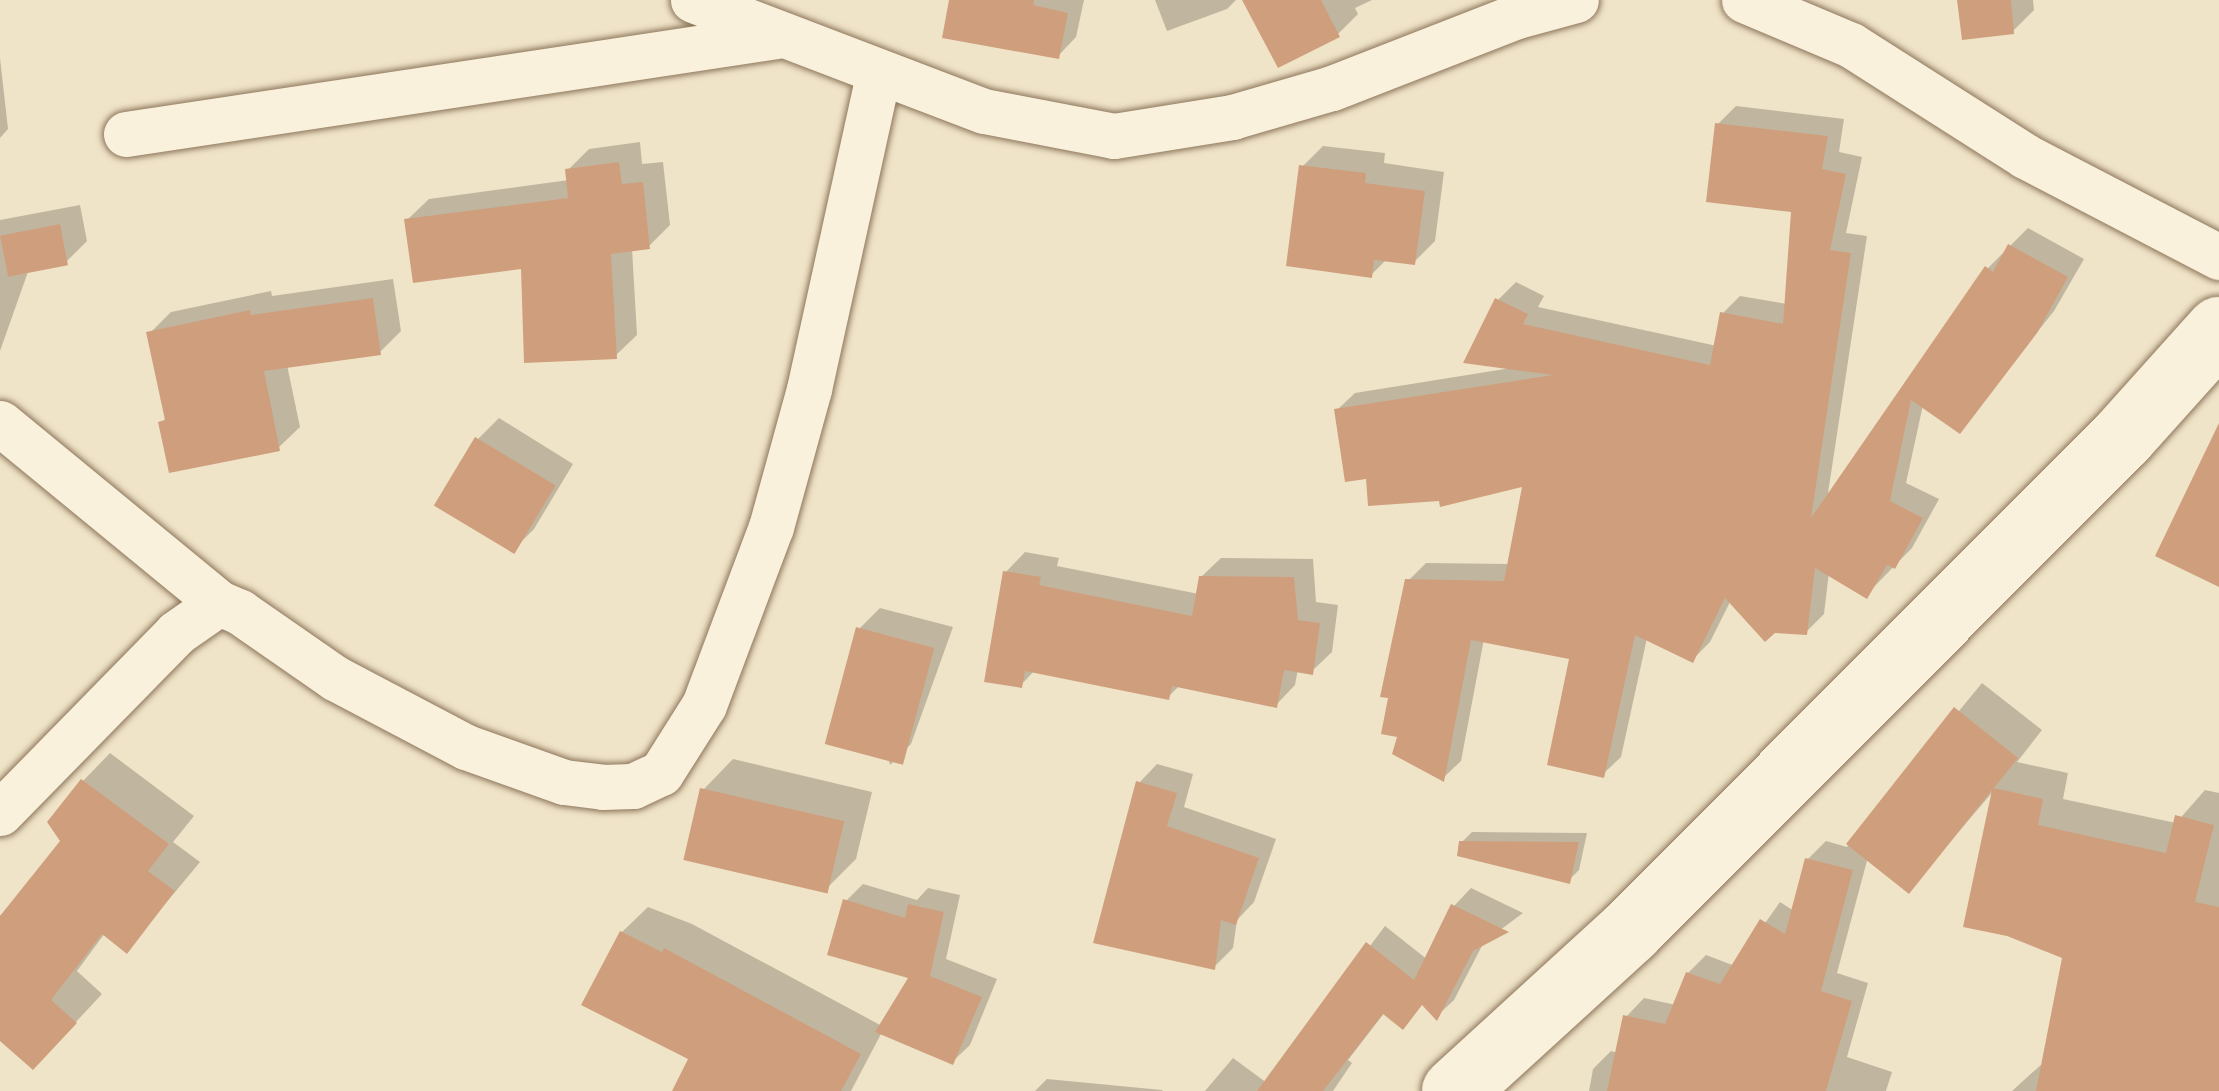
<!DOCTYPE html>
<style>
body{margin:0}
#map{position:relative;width:2219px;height:1091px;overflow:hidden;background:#f0e4c8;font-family:"Zilla Slab",serif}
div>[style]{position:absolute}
.shadow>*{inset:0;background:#0003}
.building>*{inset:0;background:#cf9f7d;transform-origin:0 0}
.roads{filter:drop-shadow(0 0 3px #8d765c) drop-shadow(0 0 3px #8d765c)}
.street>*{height:45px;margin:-22.5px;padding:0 22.5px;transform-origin:22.5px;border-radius:22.5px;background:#faf1dc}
.secondary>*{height:66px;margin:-33px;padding:0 33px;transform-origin:33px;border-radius:33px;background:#faf1dc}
span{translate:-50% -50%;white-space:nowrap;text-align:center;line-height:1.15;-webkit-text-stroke:12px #f7eed8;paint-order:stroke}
</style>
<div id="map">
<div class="shadow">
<div style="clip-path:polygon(952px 0,1084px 0,1076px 37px,1058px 56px)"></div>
<div style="clip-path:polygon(1155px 0,1236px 0,1227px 9px,1167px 31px)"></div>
<div style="clip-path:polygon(1246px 0,1372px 0,1355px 8px,1358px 14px,1338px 34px)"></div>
<div style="clip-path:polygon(1958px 0,2033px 0,2034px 10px,2013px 31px)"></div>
<div style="clip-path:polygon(0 58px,8px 129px,0 138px)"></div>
<div style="clip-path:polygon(1736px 106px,1844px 119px,1839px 152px,1862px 157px,1846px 233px,1867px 236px,1827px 500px,1988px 268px,2028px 228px,2084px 259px,2054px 311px,1960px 430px,1923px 405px,1906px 483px,1939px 499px,1912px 548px,1866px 595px,1829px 572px,1824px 614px,1806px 632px,1731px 600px,1710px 642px,1693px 659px,1647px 638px,1621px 757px,1603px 774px,1573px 657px,1484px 639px,1461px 761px,1443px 778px,1400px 734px,1408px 581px,1426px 563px,1511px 564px,1525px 484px,1442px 498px,1369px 476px,1337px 410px,1355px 393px,1511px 368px,1498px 300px,1516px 282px,1544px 296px,1538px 307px,1717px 346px,1722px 314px,1740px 296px,1787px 304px,1794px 209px,1718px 124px)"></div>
<div style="clip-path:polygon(640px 142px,642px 164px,663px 162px,670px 225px,649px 246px,632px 248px,637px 335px,615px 356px,524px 266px,407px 220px,429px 199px,569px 180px,568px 170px,589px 149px)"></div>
<div style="clip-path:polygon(1323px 146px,1385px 153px,1384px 163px,1444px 172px,1435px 241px,1414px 262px,1388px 258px,1371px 275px,1302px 167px)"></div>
<div style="clip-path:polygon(80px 205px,87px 241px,66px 262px,29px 269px,0 351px,0 220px)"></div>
<div style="clip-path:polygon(393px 279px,401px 331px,380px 352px,287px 365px,300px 427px,278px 448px,161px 423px,167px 417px,150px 333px,171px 312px,271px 291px,272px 296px)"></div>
<div style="clip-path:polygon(499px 418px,573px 464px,534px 529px,513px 550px,478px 439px)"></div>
<div style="clip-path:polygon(1025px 552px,1059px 558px,1057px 566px,1199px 594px,1201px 577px,1221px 558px,1313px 559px,1316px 602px,1338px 605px,1332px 652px,1312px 671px,1298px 669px,1295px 685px,1276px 705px,1180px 685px,1168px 697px,1035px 670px,1021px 685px,1006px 572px)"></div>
<div style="clip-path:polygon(880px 608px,953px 627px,911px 744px,890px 765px,859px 629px)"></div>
<div style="clip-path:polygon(1982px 683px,2042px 730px,2017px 762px,2068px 773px,2063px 799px,2176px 823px,2205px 790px,2219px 793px,2219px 1091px,2012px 1091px,2044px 1062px,2066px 957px,2008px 933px,1967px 925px,1996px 788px,1909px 890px,1868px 857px,1837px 973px,1868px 983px,1847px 1057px,1892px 1072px,1886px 1091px,1589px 1091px,1593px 1069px,1611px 1051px,1618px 1053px,1626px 1017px,1644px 998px,1676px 1005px,1688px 973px,1706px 955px,1735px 966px,1780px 902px,1794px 911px,1808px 859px,1826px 841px,1847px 847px)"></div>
<div style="clip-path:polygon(110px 753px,194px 816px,173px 842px,200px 862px,127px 950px,105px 933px,77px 971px,102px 994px,60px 1039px,0 1037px,0 916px,64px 842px,83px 781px)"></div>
<div style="clip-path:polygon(733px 759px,872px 792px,856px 859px,826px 889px,703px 790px)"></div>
<div style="clip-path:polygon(1157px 764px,1193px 774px,1184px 807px,1276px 839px,1254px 902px,1237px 920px,1233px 948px,1214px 967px,1139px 783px)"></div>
<div style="clip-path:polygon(1472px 832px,1587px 833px,1579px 870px,1569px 880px,1462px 842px)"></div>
<div style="clip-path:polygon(863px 884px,917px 900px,928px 888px,960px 895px,946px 959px,997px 979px,970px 1045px,952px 1062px,882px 1032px,851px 1091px,675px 1091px,692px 1058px,622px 932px,648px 907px,692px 924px,882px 1026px,912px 976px,846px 901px)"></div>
<div style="clip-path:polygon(1471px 888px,1523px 913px,1484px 942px,1454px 1000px,1437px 1016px,1424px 1003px,1385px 1012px,1348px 1060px,1352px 1063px,1333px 1091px,1205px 1091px,1233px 1058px,1267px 1083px,1385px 926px,1428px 960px,1454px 906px)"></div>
<div style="clip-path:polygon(1047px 1079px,1162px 1090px,1163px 1091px,1035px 1091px)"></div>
</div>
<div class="building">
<div style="clip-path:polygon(949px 0,1034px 0,1033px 5px,1068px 13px,1059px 59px,942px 38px)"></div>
<div style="clip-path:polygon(1242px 0,1321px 0,1340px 37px,1278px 68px)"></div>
<div style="clip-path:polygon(1957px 0,2011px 0,2014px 34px,1962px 40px)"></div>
<div style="clip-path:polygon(1715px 123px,1828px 136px,1822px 169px,1846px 174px,1830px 250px,1851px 253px,1811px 518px,1985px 266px,1993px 272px,2008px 244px,2068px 277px,2037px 333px,1960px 434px,1911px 400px,1890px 501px,1923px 518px,1895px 569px,1887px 565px,1867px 599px,1815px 568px,1807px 635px,1775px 633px,1765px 642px,1725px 598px,1693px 663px,1635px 635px,1604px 778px,1547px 765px,1569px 659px,1471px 640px,1444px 782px,1392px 754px,1397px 737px,1381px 734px,1388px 698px,1380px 697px,1405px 579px,1504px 581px,1522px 487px,1440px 507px,1439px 501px,1368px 506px,1366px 479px,1345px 482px,1334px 409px,1553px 375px,1463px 363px,1495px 298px,1528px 314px,1523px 324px,1710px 365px,1720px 312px,1783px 324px,1791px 212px,1706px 202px)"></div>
<div style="clip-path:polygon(619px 162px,622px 184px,643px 182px,650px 249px,611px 254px,617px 359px,524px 363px,521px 269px,413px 283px,404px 219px,568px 198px,565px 169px)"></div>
<div style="clip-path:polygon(1299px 165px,1366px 173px,1365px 183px,1425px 191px,1415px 265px,1374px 260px,1372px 278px,1286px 266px)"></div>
<div style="left:60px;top:224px;width:42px;height:61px;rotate:79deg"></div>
<div style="clip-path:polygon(373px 298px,381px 355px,264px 371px,280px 451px,169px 473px,158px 422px,165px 420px,146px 332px,250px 310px,251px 315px)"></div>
<div style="clip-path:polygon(2219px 423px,2219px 587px,2155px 556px)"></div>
<div style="left:475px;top:437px;width:94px;height:80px;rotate:31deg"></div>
<div style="clip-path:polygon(1003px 571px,1041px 577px,1039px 585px,1192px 616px,1199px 576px,1294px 577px,1298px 620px,1320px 623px,1313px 675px,1284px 670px,1277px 708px,1172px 686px,1169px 700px,1025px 671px,1022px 688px,984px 682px)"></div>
<div style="left:856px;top:627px;width:81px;height:121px;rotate:15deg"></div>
<div style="clip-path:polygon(1954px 707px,2018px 758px,1994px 788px,2043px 799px,2038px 825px,2166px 853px,2175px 815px,2214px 825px,2195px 902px,2219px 907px,2219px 1091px,2036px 1091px,2062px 958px,2007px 936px,1963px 927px,1992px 790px,1909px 894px,1846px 844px)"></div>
<div style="clip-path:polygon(81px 779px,169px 844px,148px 871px,175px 891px,127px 954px,102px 934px,51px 1000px,77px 1023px,33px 1070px,0 1041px,0 916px,60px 841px,47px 822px)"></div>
<div style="clip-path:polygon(1136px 781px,1177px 793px,1167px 826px,1259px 858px,1236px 925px,1221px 920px,1215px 970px,1093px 943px)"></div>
<div style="left:700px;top:788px;width:148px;height:74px;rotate:13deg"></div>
<div style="clip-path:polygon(1459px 841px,1579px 842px,1570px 884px,1457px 856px)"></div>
<div style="clip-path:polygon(1805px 858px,1853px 870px,1821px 991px,1852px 1001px,1826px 1091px,1607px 1091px,1623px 1015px,1665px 1024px,1686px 972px,1720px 984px,1760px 919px,1785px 934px)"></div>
<div style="clip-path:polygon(843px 899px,905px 918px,908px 904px,944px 912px,930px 976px,982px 997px,953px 1065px,875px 1032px,908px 978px,827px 955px)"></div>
<div style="clip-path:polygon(1451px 904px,1509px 932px,1473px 951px,1437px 1021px,1422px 1005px,1403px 1030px,1383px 1014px,1323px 1091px,1257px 1091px,1366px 942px,1414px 980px)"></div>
<div style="clip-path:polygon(620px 931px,662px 952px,664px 948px,861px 1054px,841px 1091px,672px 1091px,688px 1059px,581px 1005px)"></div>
</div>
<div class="roads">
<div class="street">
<div style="left:693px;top:0;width:311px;rotate:20.9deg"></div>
<div style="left:984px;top:111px;width:132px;rotate:10.9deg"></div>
<div style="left:1114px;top:136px;width:120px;rotate:-9.1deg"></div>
<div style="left:1232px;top:117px;width:104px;rotate:-16.2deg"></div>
<div style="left:1332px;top:88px;width:199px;rotate:-21.3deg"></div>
<div style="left:1517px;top:16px;width:61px;rotate:-15.2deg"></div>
<div style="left:1744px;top:0;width:116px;rotate:22.8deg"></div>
<div style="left:1851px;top:45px;width:206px;rotate:32.5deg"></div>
<div style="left:2025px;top:156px;width:219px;rotate:27.5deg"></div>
<div style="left:126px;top:134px;width:658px;rotate:-8.56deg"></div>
<div style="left:0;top:423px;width:283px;rotate:39.4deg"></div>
<div style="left:0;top:813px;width:252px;rotate:-45.6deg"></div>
<div style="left:176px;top:633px;width:52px;rotate:-34.9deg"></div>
<div style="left:219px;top:603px;width:23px;rotate:23deg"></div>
<div style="left:240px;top:612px;width:116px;rotate:34.8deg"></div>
<div style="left:335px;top:678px;width:148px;rotate:27.8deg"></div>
<div style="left:466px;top:747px;width:104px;rotate:19.7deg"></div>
<div style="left:564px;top:782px;width:38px;rotate:7deg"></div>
<div style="left:602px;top:787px;width:31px;rotate:-2deg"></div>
<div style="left:633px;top:786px;width:31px;rotate:-25deg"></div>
<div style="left:661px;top:773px;width:80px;rotate:-57.7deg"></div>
<div style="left:704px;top:705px;width:190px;rotate:-69.4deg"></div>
<div style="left:771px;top:527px;width:143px;rotate:-74.6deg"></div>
<div style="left:809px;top:389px;width:322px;rotate:-77.6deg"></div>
</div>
<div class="secondary">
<div style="left:1455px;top:1091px;width:237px;rotate:-42.4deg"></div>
<div style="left:1630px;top:931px;width:698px;rotate:-45.06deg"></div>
<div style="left:2123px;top:437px;width:144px;rotate:-48.1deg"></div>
</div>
</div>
</div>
